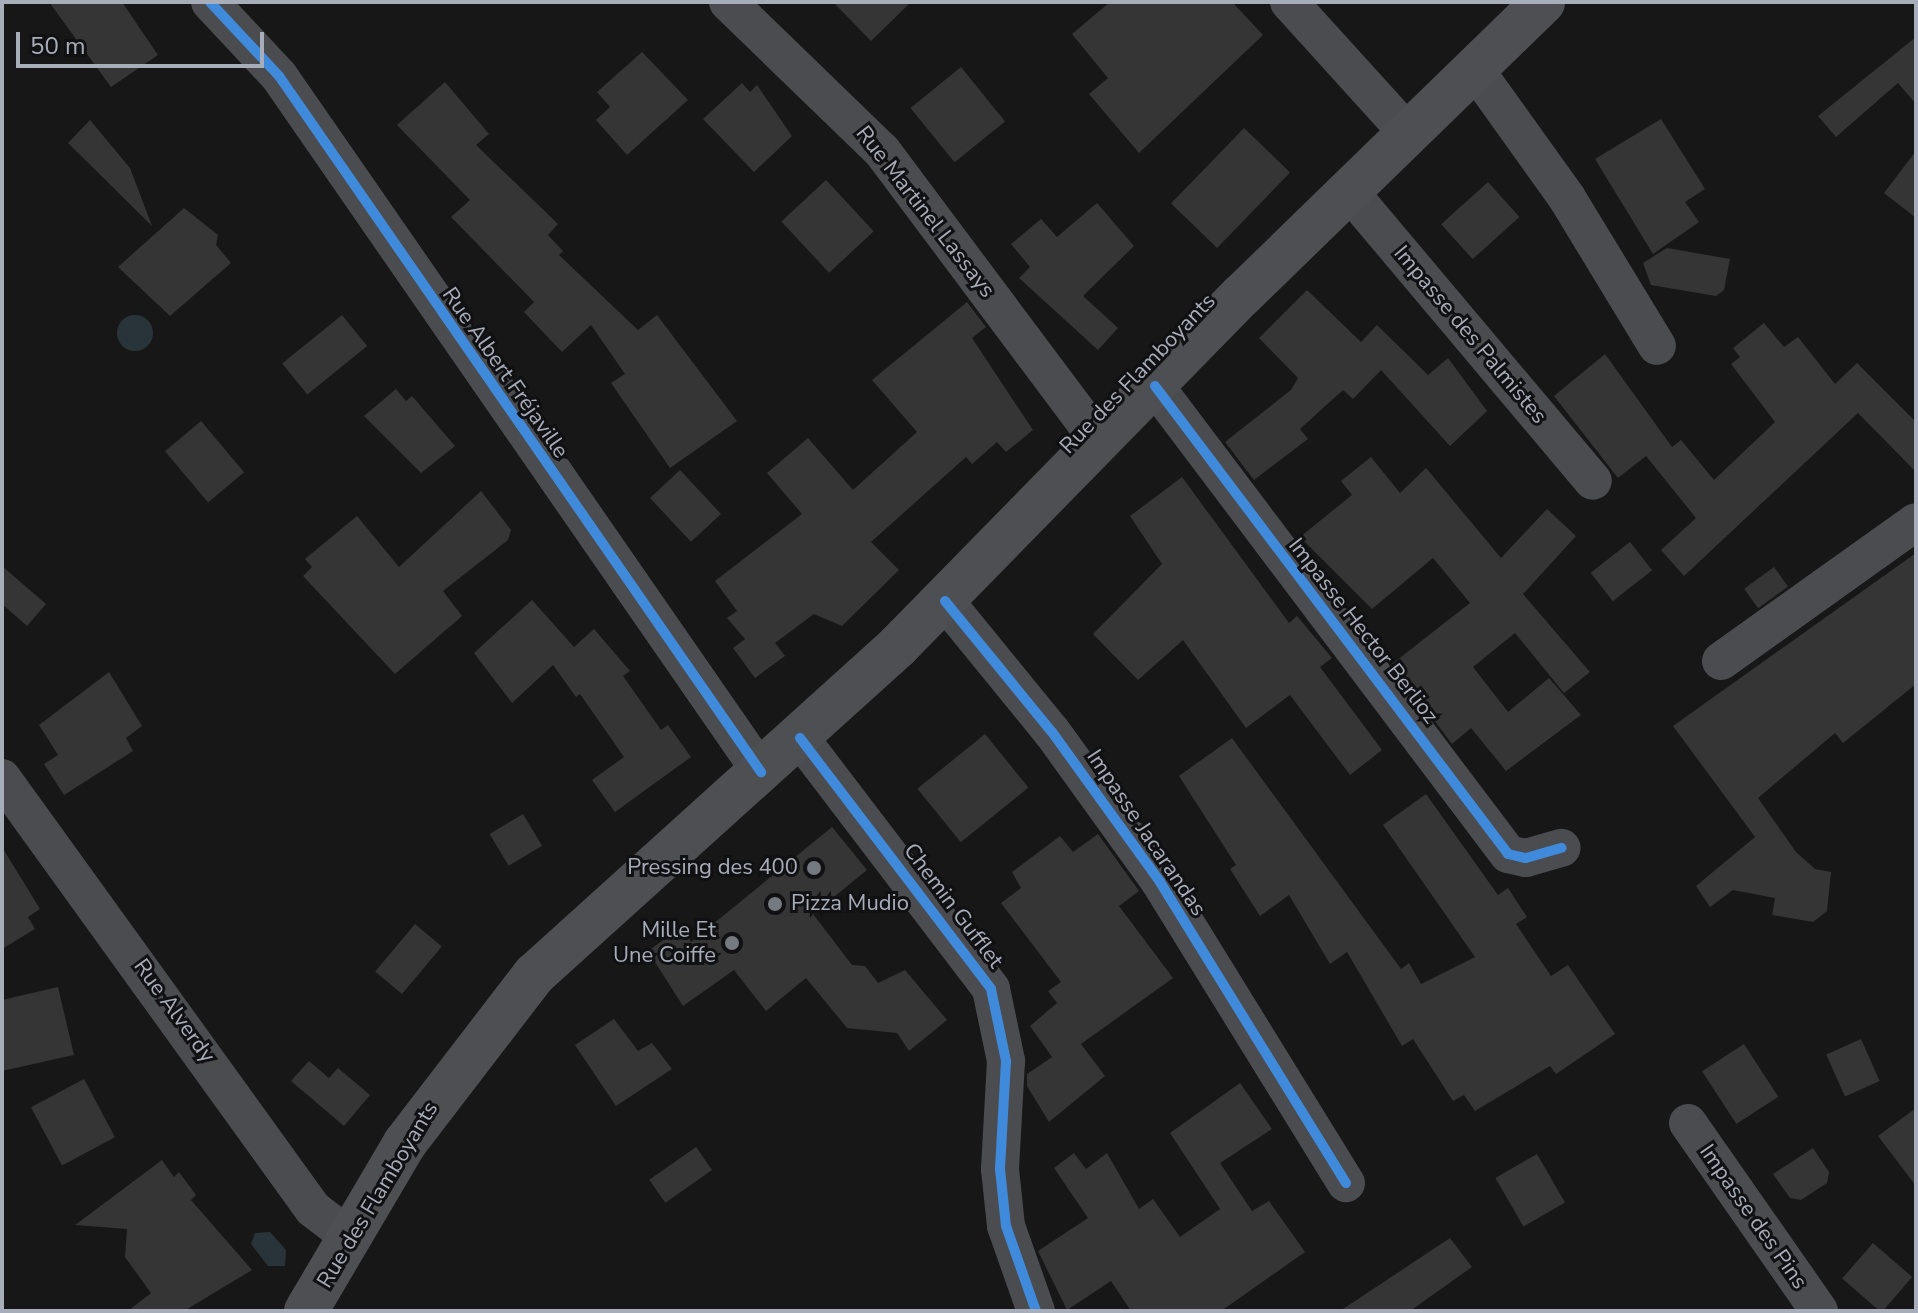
<!DOCTYPE html>
<meta charset="utf-8">
<style>
body{margin:0}
#map{position:relative;width:1918px;height:1313px;overflow:hidden;background:#171717;font-family:"Nunito Sans",sans-serif}
div>[style]{position:absolute}
.water>*{inset:0;background:#29343a}
.round{border-radius:50%}
.building>*{inset:0;background:#353536;transform-origin:0 0}
.minor>*{height:38px;margin:-19px;padding:0 19px;transform-origin:19px;border-radius:19px;background:#4b4c50}
.major>*{height:44px;margin:-22px;padding:0 22px;transform-origin:22px;border-radius:22px;background:#4e4f52}
.cycleway>*{height:10px;margin:-5px;padding:0 5px;transform-origin:5px;border-radius:5px;background:#408adc}
.dots>*{width:22px;height:22px;translate:-50% -50%;box-sizing:border-box;border:4px solid #111113;border-radius:50%}
span{translate:-50% -50%;white-space:nowrap;text-align:center;line-height:1.15;-webkit-text-stroke:6px #111113;paint-order:stroke}
.street-label{font-size:22px;color:#a7aeb9}
.poi-label{font-size:22px;color:#a7aeb9}
.right{translate:-100% -50%;text-align:right}
.left{translate:0 -50%;text-align:left}
.frame{position:absolute;inset:0;border:4px solid #a7aeb9;pointer-events:none}
.scale{position:absolute;left:16px;top:32px;width:248px;height:36px;box-sizing:border-box;border:4px solid #a7aeb9;border-top:0;padding-left:10px;font-size:24px;line-height:28px;white-space:nowrap;color:#a7aeb9;-webkit-text-stroke:6px #111113;paint-order:stroke}
</style>
<div id="map">
<div class="water">
<div class="round" style="left:117px;top:315px;width:36px;height:36px"></div>
<div style="clip-path:polygon(270px 1232px,286px 1250px,285px 1266px,268px 1266px,251px 1244px,255px 1233px)"></div>
</div>
<div class="building">
<div style="clip-path:polygon(49px 2px,122px 2px,158px 55px,111px 87px)"></div>
<div style="clip-path:polygon(833px 2px,911px 2px,871px 41px)"></div>
<div style="clip-path:polygon(1110px 2px,1232px 2px,1263px 35px,1139px 153px,1089px 94px,1108px 78px,1072px 34px)"></div>
<div style="clip-path:polygon(1916px 37px,1916px 104px,1898px 83px,1836px 137px,1818px 116px)"></div>
<div style="clip-path:polygon(642px 52px,688px 100px,627px 155px,596px 120px,610px 107px,597px 92px)"></div>
<div style="left:961px;top:67px;width:70px;height:65px;rotate:51deg"></div>
<div style="clip-path:polygon(445px 82px,489px 134px,476px 145px,558px 224px,548px 235px,563px 251px,559px 255px,638px 330px,657px 315px,737px 421px,670px 468px,611px 383px,625px 374px,591px 325px,562px 352px,524px 312px,534px 302px,451px 217px,470px 200px,397px 125px)"></div>
<div style="clip-path:polygon(742px 83px,750px 92px,757px 85px,792px 136px,754px 172px,703px 119px)"></div>
<div style="clip-path:polygon(1661px 119px,1705px 189px,1685px 202px,1699px 222px,1653px 254px,1595px 159px)"></div>
<div style="clip-path:polygon(90px 120px,130px 168px,152px 226px,68px 143px)"></div>
<div style="left:1244px;top:128px;width:64px;height:105px;rotate:44deg"></div>
<div style="clip-path:polygon(1916px 151px,1916px 218px,1884px 193px)"></div>
<div style="left:826px;top:180px;width:70px;height:61px;rotate:47deg"></div>
<div style="left:1488px;top:182px;width:47px;height:63px;rotate:48deg"></div>
<div style="clip-path:polygon(1097px 203px,1134px 246px,1083px 296px,1118px 328px,1098px 350px,1019px 278px,1030px 267px,1011px 244px,1041px 219px,1057px 237px)"></div>
<div style="clip-path:polygon(184px 208px,218px 235px,216px 245px,231px 263px,170px 316px,118px 267px)"></div>
<div style="clip-path:polygon(1667px 248px,1730px 259px,1724px 290px,1716px 296px,1651px 285px,1643px 263px)"></div>
<div style="clip-path:polygon(1307px 290px,1361px 342px,1377px 325px,1428px 375px,1448px 358px,1487px 411px,1450px 446px,1381px 370px,1353px 399px,1343px 390px,1300px 429px,1308px 439px,1254px 480px,1225px 442px,1291px 390px,1298px 378px,1259px 338px)"></div>
<div style="clip-path:polygon(967px 302px,986px 327px,972px 338px,1033px 430px,1006px 452px,997px 442px,972px 464px,966px 457px,871px 542px,899px 570px,842px 626px,814px 614px,775px 643px,785px 656px,755px 678px,733px 648px,745px 639px,727px 618px,737px 611px,715px 581px,802px 514px,767px 473px,808px 438px,853px 490px,917px 432px,872px 380px)"></div>
<div style="left:342px;top:315px;width:40px;height:77px;rotate:51deg"></div>
<div style="clip-path:polygon(1764px 323px,1784px 347px,1798px 337px,1835px 384px,1857px 363px,1916px 422px,1916px 472px,1858px 413px,1684px 576px,1661px 550px,1696px 518px,1646px 456px,1618px 478px,1554px 396px,1605px 354px,1672px 447px,1681px 440px,1714px 480px,1775px 422px,1731px 364px,1740px 357px,1733px 348px)"></div>
<div style="clip-path:polygon(396px 389px,406px 401px,412px 396px,455px 446px,421px 473px,364px 416px)"></div>
<div style="left:201px;top:421px;width:67px;height:47px;rotate:50deg"></div>
<div style="clip-path:polygon(1371px 457px,1400px 493px,1426px 468px,1501px 558px,1547px 509px,1576px 536px,1523px 594px,1590px 672px,1564px 693px,1515px 633px,1473px 667px,1508px 712px,1549px 678px,1581px 715px,1506px 771px,1471px 728px,1452px 744px,1392px 664px,1470px 603px,1433px 558px,1372px 609px,1300px 537px,1352px 495px,1341px 481px)"></div>
<div style="left:680px;top:470px;width:60px;height:41px;rotate:47deg"></div>
<div style="clip-path:polygon(1182px 477px,1289px 623px,1297px 616px,1332px 658px,1320px 667px,1382px 750px,1350px 775px,1290px 695px,1246px 728px,1183px 640px,1138px 680px,1093px 634px,1162px 564px,1130px 516px)"></div>
<div style="clip-path:polygon(481px 491px,511px 530px,508px 540px,443px 591px,462px 616px,395px 674px,303px 576px,312px 567px,305px 559px,357px 516px,399px 567px)"></div>
<div style="left:1630px;top:542px;width:36px;height:50px;rotate:52deg"></div>
<div style="clip-path:polygon(1916px 553px,1916px 684px,1843px 743px,1835px 733px,1758px 798px,1796px 852px,1815px 869px,1831px 872px,1827px 911px,1813px 922px,1772px 915px,1775px 898px,1733px 890px,1710px 907px,1696px 886px,1755px 837px,1673px 726px)"></div>
<div style="clip-path:polygon(2px 566px,46px 604px,27px 626px,2px 604px)"></div>
<div style="left:1774px;top:567px;width:24px;height:37px;rotate:54deg"></div>
<div style="clip-path:polygon(532px 600px,574px 647px,594px 629px,630px 671px,623px 676px,661px 730px,668px 725px,691px 757px,615px 812px,592px 780px,624px 757px,580px 694px,576px 697px,553px 665px,512px 703px,474px 653px)"></div>
<div style="clip-path:polygon(109px 672px,142px 726px,126px 738px,133px 751px,64px 795px,44px 764px,58px 755px,39px 725px)"></div>
<div style="left:985px;top:734px;width:69px;height:87px;rotate:51deg"></div>
<div style="clip-path:polygon(1232px 738px,1401px 969px,1409px 963px,1421px 984px,1475px 957px,1383px 825px,1426px 794px,1498px 895px,1508px 888px,1527px 917px,1516px 924px,1551px 976px,1568px 965px,1615px 1034px,1556px 1074px,1550px 1066px,1475px 1111px,1464px 1095px,1453px 1101px,1413px 1039px,1402px 1046px,1347px 952px,1330px 964px,1289px 895px,1260px 916px,1230px 869px,1236px 865px,1179px 776px)"></div>
<div style="left:523px;top:814px;width:37px;height:39px;rotate:59deg"></div>
<div style="clip-path:polygon(832px 827px,867px 870px,813px 914px,852px 965px,865px 966px,878px 983px,905px 970px,947px 1020px,909px 1051px,897px 1033px,847px 1028px,806px 978px,766px 1011px,734px 970px,683px 1006px,648px 951px,682px 927px,691px 942px)"></div>
<div style="clip-path:polygon(1098px 834px,1139px 891px,1119px 906px,1173px 978px,1081px 1044px,1105px 1076px,1049px 1122px,1027px 1086px,1027px 1074px,1052px 1057px,1030px 1026px,1057px 1003px,1048px 991px,1061px 982px,1001px 903px,1021px 888px,1012px 872px,1060px 836px,1073px 852px)"></div>
<div style="clip-path:polygon(2px 847px,40px 909px,28px 917px,35px 929px,2px 949px)"></div>
<div style="left:415px;top:924px;width:35px;height:62px;rotate:40deg"></div>
<div style="clip-path:polygon(58px 987px,74px 1055px,2px 1071px,2px 1000px)"></div>
<div style="clip-path:polygon(614px 1019px,638px 1051px,652px 1043px,672px 1069px,616px 1106px,575px 1045px)"></div>
<div style="left:1861px;top:1039px;width:46px;height:38px;rotate:66deg"></div>
<div style="left:1744px;top:1044px;width:63px;height:50px;rotate:57deg"></div>
<div style="clip-path:polygon(309px 1061px,329px 1078px,338px 1068px,370px 1095px,344px 1126px,291px 1081px)"></div>
<div style="left:84px;top:1079px;width:66px;height:60px;rotate:62deg"></div>
<div style="clip-path:polygon(1240px 1083px,1272px 1129px,1220px 1163px,1252px 1211px,1269px 1201px,1305px 1252px,1221px 1311px,1131px 1311px,1111px 1281px,1067px 1310px,1038px 1251px,1088px 1218px,1054px 1168px,1074px 1153px,1086px 1169px,1107px 1153px,1139px 1209px,1153px 1199px,1180px 1237px,1220px 1209px,1170px 1133px)"></div>
<div style="clip-path:polygon(1916px 1108px,1916px 1186px,1878px 1136px)"></div>
<div style="left:696px;top:1147px;width:28px;height:57px;rotate:55deg"></div>
<div style="clip-path:polygon(1813px 1148px,1829px 1172px,1827px 1183px,1801px 1200px,1790px 1198px,1773px 1174px)"></div>
<div style="left:1537px;top:1154px;width:56px;height:48px;rotate:60deg"></div>
<div style="clip-path:polygon(162px 1160px,174px 1177px,179px 1172px,196px 1195px,191px 1200px,252px 1270px,184px 1311px,128px 1311px,151px 1293px,125px 1257px,127px 1229px,75px 1225px)"></div>
<div style="clip-path:polygon(1450px 1238px,1472px 1267px,1410px 1311px,1340px 1311px)"></div>
<div style="left:1873px;top:1243px;width:52px;height:47px;rotate:41deg"></div>
</div>
<div class="minor">
<div style="left:210px;top:2px;width:101px;rotate:47deg"></div>
<div style="left:279px;top:76px;width:847px;rotate:55.3deg"></div>
<div style="left:728px;top:2px;width:214px;rotate:44.1deg"></div>
<div style="left:882px;top:151px;width:364px;rotate:53.2deg"></div>
<div style="left:1289px;top:2px;width:176px;rotate:47.8deg"></div>
<div style="left:1474px;top:68px;width:160px;rotate:54.4deg"></div>
<div style="left:1567px;top:198px;width:173px;rotate:58.7deg"></div>
<div style="left:1348px;top:190px;width:380px;rotate:49.9deg"></div>
<div style="left:1155px;top:386px;width:586px;rotate:52.97deg"></div>
<div style="left:1508px;top:854px;width:18px;rotate:13deg"></div>
<div style="left:1526px;top:858px;width:37px;rotate:-16deg"></div>
<div style="left:945px;top:601px;width:169px;rotate:50.8deg"></div>
<div style="left:1052px;top:732px;width:185px;rotate:54.2deg"></div>
<div style="left:1160px;top:882px;width:354px;rotate:58.3deg"></div>
<div style="left:1721px;top:661px;width:239px;rotate:-35.5deg"></div>
<div style="left:800px;top:738px;width:315px;rotate:52.7deg"></div>
<div style="left:991px;top:989px;width:74px;rotate:78.2deg"></div>
<div style="left:1006px;top:1061px;width:108px;rotate:93.2deg"></div>
<div style="left:1000px;top:1169px;width:57px;rotate:84deg"></div>
<div style="left:1006px;top:1226px;width:90px;rotate:70.6deg"></div>
<div style="left:2px;top:778px;width:531px;rotate:54.19deg"></div>
<div style="left:313px;top:1209px;width:48px;rotate:37.3deg"></div>
<div style="left:1688px;top:1123px;width:229px;rotate:55.1deg"></div>
</div>
<div class="major">
<div style="left:306px;top:1311px;width:195px;rotate:-59.5deg"></div>
<div style="left:405px;top:1143px;width:212px;rotate:-52.5deg"></div>
<div style="left:534px;top:975px;width:491px;rotate:-42.1deg"></div>
<div style="left:898px;top:646px;width:491px;rotate:-45.6deg"></div>
<div style="left:1242px;top:295px;width:420px;rotate:-44.2deg"></div>
</div>
<div class="cycleway">
<div style="left:210px;top:2px;width:101px;rotate:47deg"></div>
<div style="left:279px;top:76px;width:847px;rotate:55.3deg"></div>
<div style="left:1155px;top:386px;width:586px;rotate:52.97deg"></div>
<div style="left:1508px;top:854px;width:18px;rotate:13deg"></div>
<div style="left:1526px;top:858px;width:37px;rotate:-16deg"></div>
<div style="left:945px;top:601px;width:169px;rotate:50.8deg"></div>
<div style="left:1052px;top:732px;width:185px;rotate:54.2deg"></div>
<div style="left:1160px;top:882px;width:354px;rotate:58.3deg"></div>
<div style="left:800px;top:738px;width:315px;rotate:52.7deg"></div>
<div style="left:991px;top:989px;width:74px;rotate:78.2deg"></div>
<div style="left:1006px;top:1061px;width:108px;rotate:93.2deg"></div>
<div style="left:1000px;top:1169px;width:57px;rotate:84deg"></div>
<div style="left:1006px;top:1226px;width:90px;rotate:70.6deg"></div>
</div>
<div class="dots">
<div style="left:814px;top:868px;background:#757980"></div>
<div style="left:775px;top:904px;background:#757980"></div>
<div style="left:732px;top:943px;background:#757980"></div>
</div>
<div class="street-label">
<span style="left:925px;top:212px;rotate:52deg">Rue Martinel Lassays</span>
<span style="left:1470px;top:335px;rotate:50deg">Impasse des Palmistes</span>
<span style="left:505px;top:373px;rotate:55deg">Rue Albert Fréjaville</span>
<span style="left:1138px;top:374px;rotate:-46deg">Rue des Flamboyants</span>
<span style="left:1363px;top:631px;rotate:52deg">Impasse Hector Berlioz</span>
<span style="left:1146px;top:833px;rotate:56deg">Impasse Jacarandas</span>
<span style="left:953px;top:906px;rotate:53deg">Chemin Gufflet</span>
<span style="left:174px;top:1011px;rotate:54deg">Rue Alverdy</span>
<span style="left:378px;top:1195px;rotate:-59deg">Rue des Flamboyants</span>
<span style="left:1753px;top:1217px;rotate:55deg">Impasse des Pins</span>
</div>
<div class="poi-label">
<span class="right" style="left:798px;top:868px">Pressing des 400</span>
<span class="left" style="left:791px;top:904px">Pizza Mudio</span>
<span class="right" style="left:716px;top:943px">Mille Et<br>Une Coiffe</span>
</div>
<div class="frame"></div>
<div class="scale">50 m</div>
</div>
